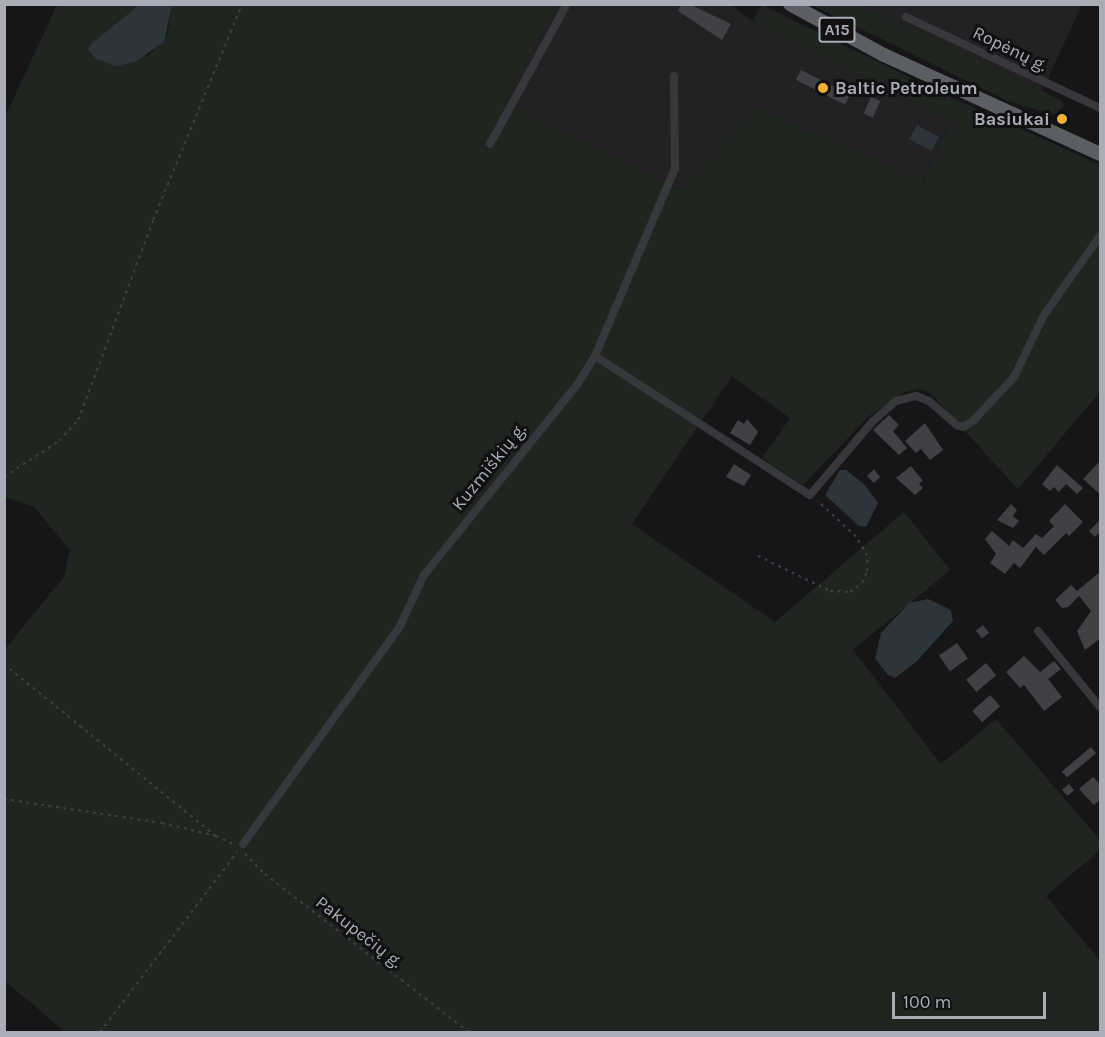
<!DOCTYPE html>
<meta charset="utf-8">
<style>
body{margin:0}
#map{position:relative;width:1105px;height:1037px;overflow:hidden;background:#161618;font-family:Karla,sans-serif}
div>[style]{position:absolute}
.built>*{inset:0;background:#222225}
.green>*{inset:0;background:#1e261f}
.water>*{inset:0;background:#2c353c;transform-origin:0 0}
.building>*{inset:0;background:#404145;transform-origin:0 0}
.path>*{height:1.5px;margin-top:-0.75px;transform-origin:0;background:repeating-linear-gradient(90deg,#3d3f44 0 3px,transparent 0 7.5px)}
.minor>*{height:8px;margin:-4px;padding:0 4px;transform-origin:4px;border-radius:4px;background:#37383d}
.trunk>*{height:14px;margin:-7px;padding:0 7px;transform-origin:7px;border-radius:7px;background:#5b5e65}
.dots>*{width:16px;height:16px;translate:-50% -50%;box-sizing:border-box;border:3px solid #111113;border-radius:50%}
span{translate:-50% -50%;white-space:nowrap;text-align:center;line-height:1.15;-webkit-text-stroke:6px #111113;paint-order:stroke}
.shield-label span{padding:2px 4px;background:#111113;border:2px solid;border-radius:4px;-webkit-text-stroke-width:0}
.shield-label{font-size:16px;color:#a8adb8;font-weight:700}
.street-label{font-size:18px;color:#a8adb8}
.poi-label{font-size:18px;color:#a8adb8;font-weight:700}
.left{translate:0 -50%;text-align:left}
.right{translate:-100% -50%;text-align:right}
.frame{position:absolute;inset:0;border:6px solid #a8adb8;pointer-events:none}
.scale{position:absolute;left:892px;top:992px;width:154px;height:27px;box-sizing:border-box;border:3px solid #a8adb8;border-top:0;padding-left:8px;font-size:18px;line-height:21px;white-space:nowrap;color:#a8adb8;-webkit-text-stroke:4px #111113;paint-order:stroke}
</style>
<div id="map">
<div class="built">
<div style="clip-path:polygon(730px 4px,753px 21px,952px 121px,922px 182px,756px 106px,679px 190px,505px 101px,558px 5px)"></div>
<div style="clip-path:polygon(863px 5px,1082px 5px,1042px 91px)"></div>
</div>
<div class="green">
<div style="clip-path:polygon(57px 5px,139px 5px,91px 44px,148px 56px,167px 36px,172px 5px,558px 5px,506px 101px,678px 190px,756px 106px,923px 181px,952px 121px,753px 21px,762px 5px,935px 90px,1100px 165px,1100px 392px,1018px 489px,930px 393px,920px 389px,904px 392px,868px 417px,803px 485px,762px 458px,790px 418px,732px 376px,632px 524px,775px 622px,904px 512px,950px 570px,853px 650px,941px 764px,996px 719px,1100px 840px,1100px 850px,1046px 896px,1100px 961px,1100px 1032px,65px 1032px,5px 981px,4px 650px,64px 577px,70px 550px,34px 507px,5px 497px,5px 117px)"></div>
<div style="clip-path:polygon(812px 5px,863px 5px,1061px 100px,1064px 106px,1054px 115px,1008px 101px)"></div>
</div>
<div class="water">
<div style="clip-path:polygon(139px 5px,172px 5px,164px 42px,135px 62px,116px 66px,96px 59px,88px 50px,91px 44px)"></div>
<div style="left:917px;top:125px;width:25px;height:16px;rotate:29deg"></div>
<div style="clip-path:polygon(840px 470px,846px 470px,864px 484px,878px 503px,866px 527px,859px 526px,825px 495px)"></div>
<div style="clip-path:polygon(928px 599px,951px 610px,953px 621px,917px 661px,895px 678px,888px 675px,875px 658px,881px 633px,909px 603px)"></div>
</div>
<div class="building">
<div style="clip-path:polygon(681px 4px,689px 4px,731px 24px,722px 40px,678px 11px)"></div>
<div style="left:801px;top:70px;width:55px;height:11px;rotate:27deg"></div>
<div style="left:871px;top:97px;width:10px;height:18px;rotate:24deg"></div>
<div style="clip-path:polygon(889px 415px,899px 425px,893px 431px,907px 448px,899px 455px,873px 430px)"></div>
<div style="clip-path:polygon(747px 419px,758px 432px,750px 445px,730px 433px,738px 420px,744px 424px)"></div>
<div style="clip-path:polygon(925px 423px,943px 450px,930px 460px,921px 449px,916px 453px,905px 441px)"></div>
<div style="clip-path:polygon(1101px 460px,1101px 495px,1083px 479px)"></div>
<div style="clip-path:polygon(734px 464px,751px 475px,744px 486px,726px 477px)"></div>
<div style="clip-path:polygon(1057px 465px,1083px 488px,1077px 494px,1066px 484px,1059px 492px,1054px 487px,1050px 491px,1042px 484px)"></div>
<div style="clip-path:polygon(911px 466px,923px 481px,919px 483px,923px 488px,915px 495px,896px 478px)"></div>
<div style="clip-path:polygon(874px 469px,880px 477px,874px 483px,867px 476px)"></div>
<div style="clip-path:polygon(1011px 504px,1017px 510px,1013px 516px,1019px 521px,1013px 528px,997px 520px)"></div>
<div style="clip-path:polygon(1065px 504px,1083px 522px,1069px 536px,1066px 533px,1044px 555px,1036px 547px,1020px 568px,1014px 563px,1005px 574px,990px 563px,996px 554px,985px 539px,992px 531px,1009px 546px,1013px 540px,1023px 548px,1036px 534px,1042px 538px,1054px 526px,1049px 521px)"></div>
<div style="clip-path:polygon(1101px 519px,1101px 531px,1095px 537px,1089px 531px)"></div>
<div style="clip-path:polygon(1101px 571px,1101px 638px,1085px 650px,1077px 631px,1091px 611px,1079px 596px,1068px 607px,1062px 608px,1055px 600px,1071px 585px,1077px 591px)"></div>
<div style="left:983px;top:625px;width:10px;height:9px;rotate:53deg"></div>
<div style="left:957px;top:643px;width:19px;height:22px;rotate:55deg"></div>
<div style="clip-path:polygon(1024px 656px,1040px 672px,1054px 661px,1061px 669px,1048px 679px,1062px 697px,1044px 711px,1024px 685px,1020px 688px,1006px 672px)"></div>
<div style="left:986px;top:663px;width:16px;height:26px;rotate:50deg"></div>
<div style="left:990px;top:695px;width:15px;height:24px;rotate:48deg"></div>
<div style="left:1091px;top:747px;width:8px;height:38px;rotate:50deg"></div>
<div style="clip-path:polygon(1093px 777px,1101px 785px,1101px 799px,1094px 805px,1079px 789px)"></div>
<div style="left:1069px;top:784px;width:8px;height:9px;rotate:50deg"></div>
</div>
<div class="path">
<div style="left:4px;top:477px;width:66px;rotate:-33.2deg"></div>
<div style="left:59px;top:441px;width:28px;rotate:-48deg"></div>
<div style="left:78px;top:420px;width:214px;rotate:-69.4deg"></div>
<div style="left:153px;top:220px;width:234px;rotate:-67.6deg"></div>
<div style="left:758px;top:556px;width:80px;rotate:25.9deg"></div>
<div style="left:830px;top:591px;width:20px;rotate:3deg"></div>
<div style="left:850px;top:592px;width:15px;rotate:-37deg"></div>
<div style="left:862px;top:583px;width:13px;rotate:-67deg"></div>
<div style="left:867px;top:571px;width:15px;rotate:-90deg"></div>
<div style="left:867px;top:556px;width:22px;rotate:-120deg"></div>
<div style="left:856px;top:537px;width:53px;rotate:-137.3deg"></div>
<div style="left:4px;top:664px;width:273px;rotate:39.1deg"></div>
<div style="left:4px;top:799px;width:160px;rotate:8.6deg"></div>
<div style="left:162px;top:823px;width:56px;rotate:13.5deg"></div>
<div style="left:216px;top:836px;width:19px;rotate:25deg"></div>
<div style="left:245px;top:854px;width:28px;rotate:45deg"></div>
<div style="left:265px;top:874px;width:258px;rotate:37.8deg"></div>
<div style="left:100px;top:1032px;width:226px;rotate:-52.7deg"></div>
</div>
<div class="minor">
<div style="left:906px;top:17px;width:214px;rotate:25.1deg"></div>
<div style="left:490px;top:144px;width:160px;rotate:-61.2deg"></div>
<div style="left:595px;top:356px;width:256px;rotate:32.9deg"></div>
<div style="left:810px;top:495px;width:97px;rotate:-49.6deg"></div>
<div style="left:873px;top:421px;width:30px;rotate:-41deg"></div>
<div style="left:896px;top:401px;width:21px;rotate:-14deg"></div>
<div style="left:916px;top:396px;width:14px;rotate:21deg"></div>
<div style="left:929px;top:401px;width:37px;rotate:41deg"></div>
<div style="left:957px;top:425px;width:6px;rotate:18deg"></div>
<div style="left:963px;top:427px;width:12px;rotate:-31deg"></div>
<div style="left:973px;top:421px;width:60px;rotate:-47deg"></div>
<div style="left:1014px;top:377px;width:69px;rotate:-64.2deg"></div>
<div style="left:1044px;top:315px;width:97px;rotate:-54.7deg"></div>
<div style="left:1038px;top:631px;width:98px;rotate:50.8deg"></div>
<div style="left:243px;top:844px;width:269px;rotate:-54.2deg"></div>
<div style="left:400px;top:626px;width:56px;rotate:-64.8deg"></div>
<div style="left:424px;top:575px;width:244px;rotate:-51.2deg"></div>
<div style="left:577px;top:385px;width:34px;rotate:-58deg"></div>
<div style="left:595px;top:356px;width:204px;rotate:-66.9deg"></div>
<div style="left:675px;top:168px;width:92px;rotate:-90.6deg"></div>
</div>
<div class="trunk">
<div style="left:790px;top:4px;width:107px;rotate:28.5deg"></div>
<div style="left:884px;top:55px;width:238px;rotate:24.6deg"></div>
</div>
<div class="dots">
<div style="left:823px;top:88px;background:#f2b134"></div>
<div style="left:1062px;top:119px;background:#f2b134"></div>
</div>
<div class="shield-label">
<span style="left:837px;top:30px">A15</span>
</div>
<div class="street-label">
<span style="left:1010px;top:49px;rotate:26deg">Ropėnų g.</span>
<span style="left:489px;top:467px;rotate:-51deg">Kuzmiškių g.</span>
<span style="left:359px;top:932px;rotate:38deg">Pakupečių g.</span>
</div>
<div class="poi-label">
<span class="left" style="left:835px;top:88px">Baltic Petroleum</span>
<span class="right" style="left:1050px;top:119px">Basiukai</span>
</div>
<div class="frame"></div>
<div class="scale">100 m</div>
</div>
